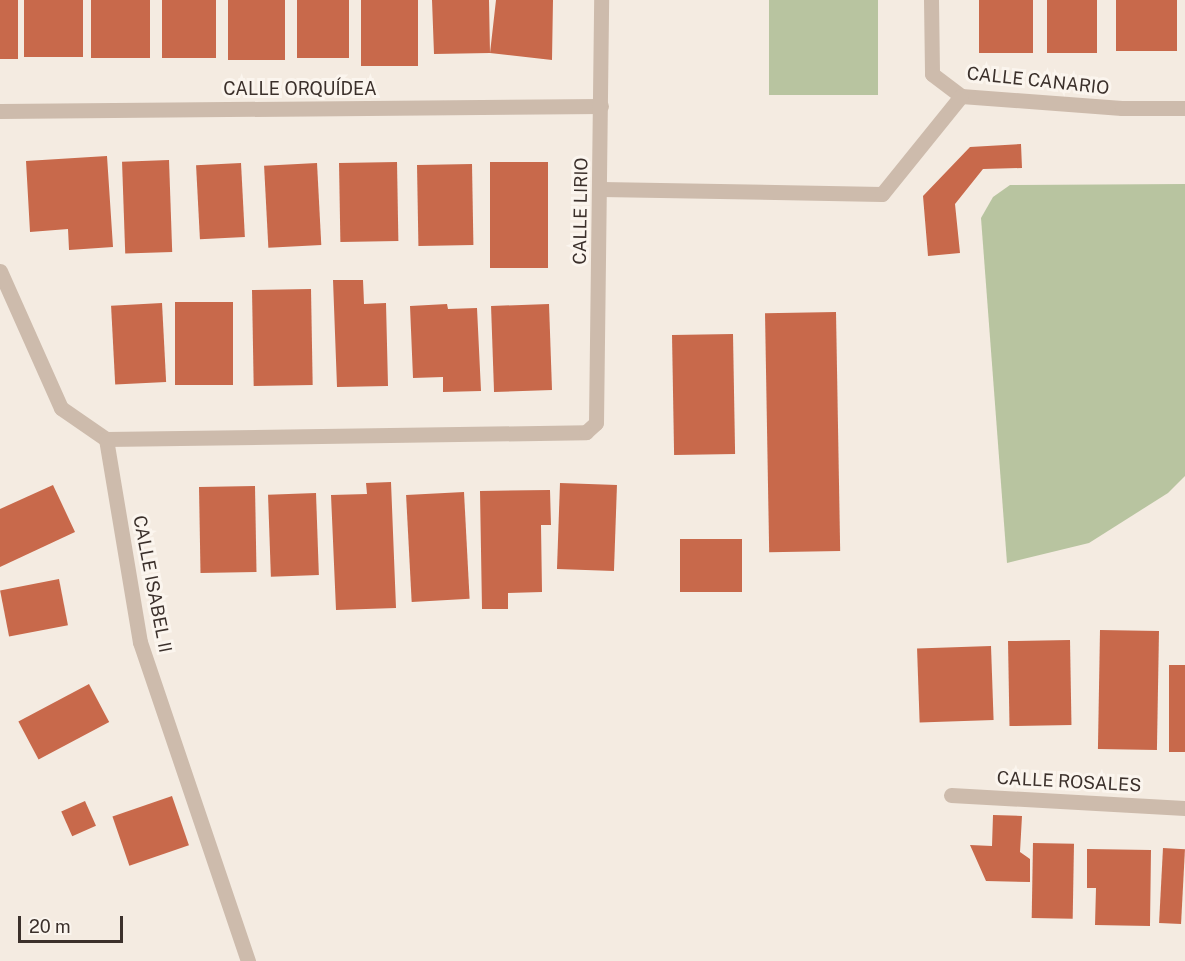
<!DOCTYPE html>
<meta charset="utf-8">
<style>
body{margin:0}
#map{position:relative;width:1185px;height:961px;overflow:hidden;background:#f4ebe1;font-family:"Public Sans",sans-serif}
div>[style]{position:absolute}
.green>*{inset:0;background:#b8c4a0;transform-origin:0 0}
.building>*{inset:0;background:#c8694b;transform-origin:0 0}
.street>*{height:15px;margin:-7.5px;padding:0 7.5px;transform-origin:7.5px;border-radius:7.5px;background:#cdbbac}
span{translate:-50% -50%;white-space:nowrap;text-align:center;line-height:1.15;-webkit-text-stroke:6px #fbf5ee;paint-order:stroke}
.street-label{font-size:18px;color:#3b302b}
.scale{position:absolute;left:18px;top:916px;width:105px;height:27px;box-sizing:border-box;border:3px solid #3b302b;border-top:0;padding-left:8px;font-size:18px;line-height:21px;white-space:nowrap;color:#3b302b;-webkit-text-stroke:4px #fbf5ee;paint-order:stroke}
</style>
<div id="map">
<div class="green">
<div style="left:769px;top:0;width:109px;height:95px"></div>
<div style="clip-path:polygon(1185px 184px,1185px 476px,1168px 493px,1089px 543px,1007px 563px,981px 218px,993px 197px,1010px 185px)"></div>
</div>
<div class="building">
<div style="left:0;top:0;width:18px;height:59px"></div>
<div style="left:24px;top:0;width:59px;height:57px"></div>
<div style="left:91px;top:0;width:59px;height:58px"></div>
<div style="left:162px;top:0;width:54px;height:58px"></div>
<div style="left:228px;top:0;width:57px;height:60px"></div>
<div style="left:297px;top:0;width:52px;height:58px"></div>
<div style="left:361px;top:0;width:57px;height:66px"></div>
<div style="clip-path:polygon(432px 0,489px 0,490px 53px,496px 0,553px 0,552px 60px,490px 53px,434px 54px)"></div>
<div style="left:979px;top:0;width:54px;height:53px"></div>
<div style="left:1047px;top:0;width:50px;height:53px"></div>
<div style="left:1116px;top:0;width:61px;height:51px"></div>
<div style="clip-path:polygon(1021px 144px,1022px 168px,983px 169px,955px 204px,960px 253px,928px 256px,923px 196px,970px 147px)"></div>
<div style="clip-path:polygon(107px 156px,113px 247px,69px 250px,68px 229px,30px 232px,26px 161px)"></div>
<div style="left:169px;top:160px;width:92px;height:47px;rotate:88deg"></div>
<div style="left:397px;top:162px;width:79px;height:58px;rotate:89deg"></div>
<div style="left:490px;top:162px;width:58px;height:106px"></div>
<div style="left:241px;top:163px;width:74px;height:45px;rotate:87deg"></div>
<div style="left:317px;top:163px;width:82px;height:53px;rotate:87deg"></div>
<div style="left:472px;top:164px;width:81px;height:55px;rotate:89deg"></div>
<div style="clip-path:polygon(333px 280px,363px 280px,364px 304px,386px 303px,388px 386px,337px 387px)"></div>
<div style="left:311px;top:289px;width:96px;height:59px;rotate:89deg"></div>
<div style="left:175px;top:302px;width:58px;height:83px"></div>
<div style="left:162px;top:303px;width:79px;height:51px;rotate:87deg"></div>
<div style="clip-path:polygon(447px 304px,448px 309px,477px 308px,481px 391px,443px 392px,443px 377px,413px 378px,410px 306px)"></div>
<div style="left:549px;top:304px;width:86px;height:58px;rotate:88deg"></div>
<div style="left:836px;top:312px;width:239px;height:71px;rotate:89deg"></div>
<div style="left:733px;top:334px;width:120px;height:61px;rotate:89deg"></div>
<div style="clip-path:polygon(391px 482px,396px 608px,336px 610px,331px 495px,367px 494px,366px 483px)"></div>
<div style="left:560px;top:483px;width:57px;height:86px;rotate:2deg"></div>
<div style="clip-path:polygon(53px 485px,75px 532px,0 567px,0 509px)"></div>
<div style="left:255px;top:486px;width:86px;height:56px;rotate:89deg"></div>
<div style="clip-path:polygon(550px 490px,551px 525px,541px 525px,542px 592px,508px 593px,508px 609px,482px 609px,480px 491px)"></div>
<div style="left:464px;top:492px;width:107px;height:58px;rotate:87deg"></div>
<div style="left:316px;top:493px;width:82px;height:48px;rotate:88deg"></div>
<div style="left:680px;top:539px;width:62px;height:53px"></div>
<div style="left:59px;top:579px;width:47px;height:60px;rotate:79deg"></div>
<div style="left:1100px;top:630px;width:59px;height:119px;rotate:1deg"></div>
<div style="left:1070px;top:640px;width:85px;height:62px;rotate:89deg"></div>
<div style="left:991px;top:646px;width:74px;height:74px;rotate:88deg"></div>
<div style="left:1169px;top:665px;width:16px;height:87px"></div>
<div style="left:89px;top:684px;width:43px;height:80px;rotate:62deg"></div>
<div style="left:172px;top:796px;width:52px;height:63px;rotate:71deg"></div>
<div style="left:85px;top:801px;width:27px;height:26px;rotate:66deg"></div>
<div style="clip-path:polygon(993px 815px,1022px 816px,1020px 852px,1030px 859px,1030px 882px,986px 881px,970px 845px,992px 846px)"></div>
<div style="left:1033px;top:843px;width:41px;height:75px;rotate:1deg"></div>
<div style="left:1163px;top:848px;width:22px;height:75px;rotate:3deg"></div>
<div style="clip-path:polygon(1087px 849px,1151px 850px,1150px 926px,1095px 925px,1096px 888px,1087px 888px)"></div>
</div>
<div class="street">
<div style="left:931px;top:0;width:74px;rotate:89.2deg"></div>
<div style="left:932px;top:74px;width:36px;rotate:37deg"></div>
<div style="left:961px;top:96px;width:161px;rotate:4.3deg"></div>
<div style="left:1122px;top:108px;width:63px"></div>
<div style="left:0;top:111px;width:601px;rotate:-0.48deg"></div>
<div style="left:601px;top:189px;width:281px;rotate:1deg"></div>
<div style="left:882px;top:194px;width:126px;rotate:-51.1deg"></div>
<div style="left:0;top:271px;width:150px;rotate:66deg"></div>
<div style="left:61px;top:408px;width:55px;rotate:34.6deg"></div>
<div style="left:106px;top:439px;width:206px;rotate:80.5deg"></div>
<div style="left:140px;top:642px;width:337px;rotate:71.3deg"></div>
<div style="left:106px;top:439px;width:480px;rotate:-0.8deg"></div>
<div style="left:586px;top:432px;width:13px;rotate:-42deg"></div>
<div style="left:596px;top:423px;width:423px;rotate:-89.3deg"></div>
<div style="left:951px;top:795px;width:234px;rotate:3.2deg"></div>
</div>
<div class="street-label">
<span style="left:1038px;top:81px;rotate:6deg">CALLE CANARIO</span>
<span style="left:300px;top:89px">CALLE ORQUÍDEA</span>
<span style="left:581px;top:211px;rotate:-89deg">CALLE LIRIO</span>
<span style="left:152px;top:584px;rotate:79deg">CALLE ISABEL II</span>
<span style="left:1069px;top:782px;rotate:3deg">CALLE ROSALES</span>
</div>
<div class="scale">20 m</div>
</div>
